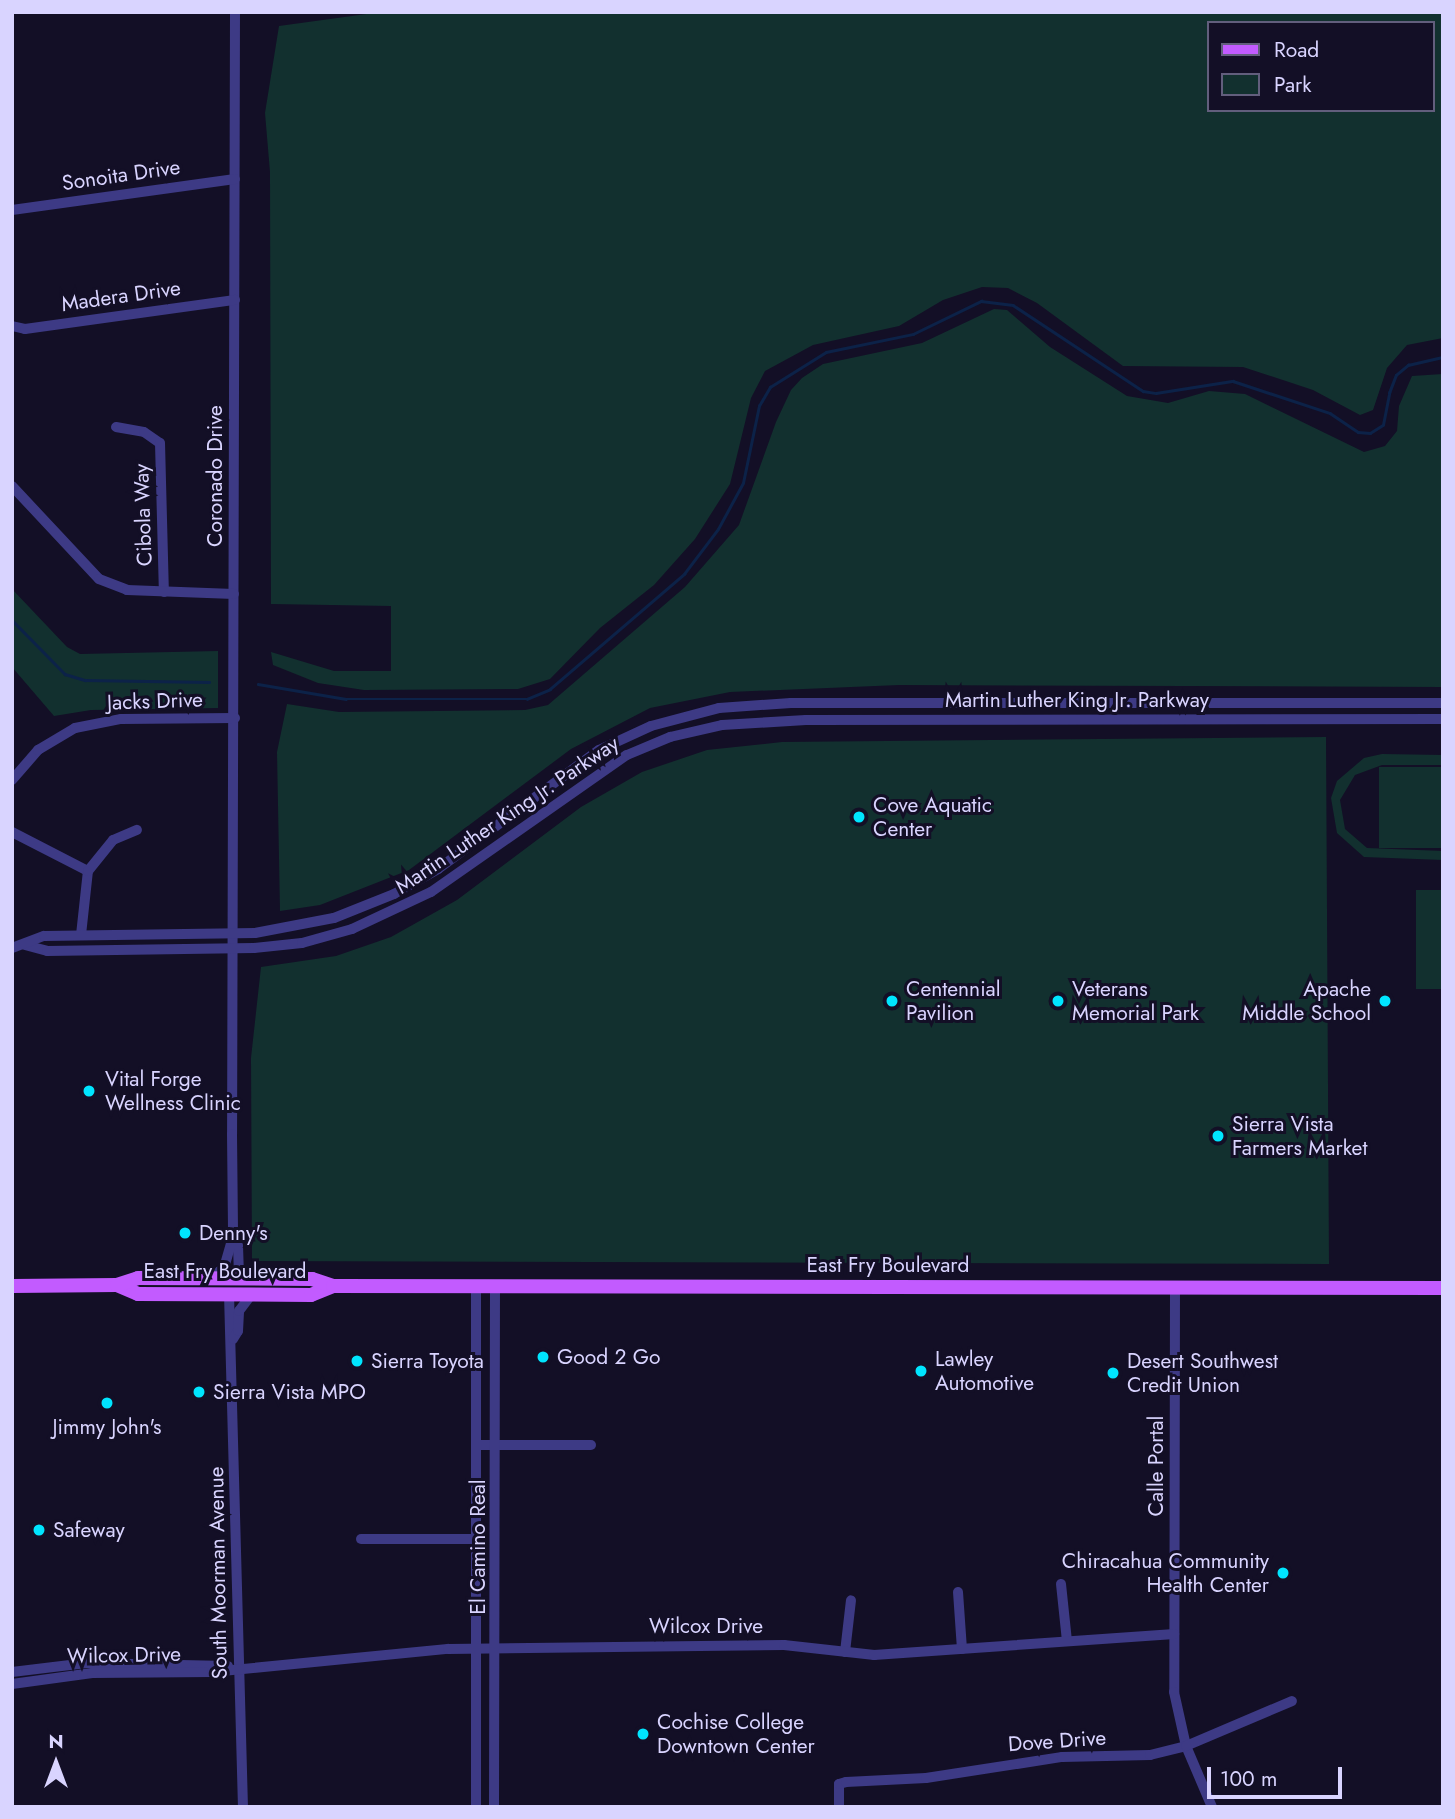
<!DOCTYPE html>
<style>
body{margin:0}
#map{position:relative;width:1455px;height:1819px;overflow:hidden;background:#130f26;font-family:Jost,sans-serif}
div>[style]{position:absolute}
.green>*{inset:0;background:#12302f;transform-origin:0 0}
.stream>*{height:2.5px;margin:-1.25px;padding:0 1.25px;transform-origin:1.25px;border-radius:1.25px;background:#0c2248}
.minor>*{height:10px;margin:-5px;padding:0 5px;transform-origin:5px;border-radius:5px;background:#3d3a85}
.major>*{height:14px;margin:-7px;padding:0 7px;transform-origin:7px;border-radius:7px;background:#c25bff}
.dots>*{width:19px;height:19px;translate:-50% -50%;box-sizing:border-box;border:4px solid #130f26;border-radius:50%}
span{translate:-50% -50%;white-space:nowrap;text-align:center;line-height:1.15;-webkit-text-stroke:6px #130f26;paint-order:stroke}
.street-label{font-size:21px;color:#d9d4ff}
.poi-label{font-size:21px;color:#d9d4ff}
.left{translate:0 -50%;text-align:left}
.right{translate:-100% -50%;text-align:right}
.frame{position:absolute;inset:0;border:14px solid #d9d4ff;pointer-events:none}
.legend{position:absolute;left:1207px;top:21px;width:228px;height:91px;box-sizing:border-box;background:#130f26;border:2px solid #625e7d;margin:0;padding:9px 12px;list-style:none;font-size:21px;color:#d9d4ff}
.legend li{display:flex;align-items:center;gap:14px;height:35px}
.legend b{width:35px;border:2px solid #625e7d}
.north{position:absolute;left:21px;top:1728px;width:70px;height:70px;-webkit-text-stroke:5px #130f26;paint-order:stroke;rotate:0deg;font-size:19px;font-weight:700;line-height:28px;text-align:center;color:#d9d4ff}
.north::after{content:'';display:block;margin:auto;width:24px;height:32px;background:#d9d4ff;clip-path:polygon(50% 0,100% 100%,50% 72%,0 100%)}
.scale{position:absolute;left:1207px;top:1767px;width:135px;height:32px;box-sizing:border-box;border:4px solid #d9d4ff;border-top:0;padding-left:9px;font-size:21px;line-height:24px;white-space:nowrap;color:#d9d4ff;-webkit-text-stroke:5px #130f26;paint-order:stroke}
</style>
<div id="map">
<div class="green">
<div style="clip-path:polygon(evenodd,381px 12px,1443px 12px,1443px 338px,1407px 345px,1387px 368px,1373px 410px,1360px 415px,1313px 390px,1243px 367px,1123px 366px,1037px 303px,1008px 288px,982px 287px,943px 300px,899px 326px,813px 345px,765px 371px,751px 398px,730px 484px,695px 539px,654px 585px,600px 628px,550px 679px,518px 689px,364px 690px,318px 683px,273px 665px,271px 652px,334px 671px,391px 671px,391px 606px,271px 604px,270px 172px,265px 113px,279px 26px,381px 12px,1208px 23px,1432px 23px,1432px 110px,1208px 110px,1208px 23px)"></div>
<div style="clip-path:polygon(994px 309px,1007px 310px,1050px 347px,1127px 396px,1168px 403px,1209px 391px,1245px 394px,1364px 452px,1385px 446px,1397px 431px,1399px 406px,1412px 376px,1443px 374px,1443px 687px,899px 685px,730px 692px,650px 708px,571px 749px,409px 870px,320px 905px,280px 911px,277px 752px,287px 704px,339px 712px,525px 710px,548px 705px,685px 587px,739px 525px,776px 422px,791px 390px,802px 378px,823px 364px,922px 343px)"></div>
<div style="clip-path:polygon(12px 589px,67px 647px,80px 654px,218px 651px,218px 708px,91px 710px,54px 716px,12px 667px)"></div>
<div style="clip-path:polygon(1326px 737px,1329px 1264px,252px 1261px,251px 1058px,261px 967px,336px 956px,391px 937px,457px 900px,581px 807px,642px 772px,707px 750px,782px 742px)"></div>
<div style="clip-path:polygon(1382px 754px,1443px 755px,1443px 765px,1382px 765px,1355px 775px,1340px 800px,1345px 829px,1367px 848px,1443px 851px,1443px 860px,1364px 857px,1337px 833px,1331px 798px,1337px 781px,1364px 758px)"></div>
<div style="left:1379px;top:767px;width:64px;height:81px"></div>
<div style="left:1416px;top:890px;width:27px;height:99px"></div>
</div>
<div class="stream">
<div style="left:12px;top:620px;width:76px;rotate:45.5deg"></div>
<div style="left:65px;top:674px;width:21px;rotate:17deg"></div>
<div style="left:85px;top:680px;width:124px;rotate:0.9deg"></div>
<div style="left:258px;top:684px;width:89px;rotate:9.7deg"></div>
<div style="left:346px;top:699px;width:181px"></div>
<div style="left:527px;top:699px;width:25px;rotate:-23deg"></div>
<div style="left:550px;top:689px;width:177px;rotate:-40.6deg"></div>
<div style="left:684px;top:574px;width:56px;rotate:-52.9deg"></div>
<div style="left:718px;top:529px;width:52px;rotate:-61.5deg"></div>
<div style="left:743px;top:483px;width:79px;rotate:-78.3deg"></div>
<div style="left:759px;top:406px;width:22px;rotate:-60deg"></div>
<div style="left:770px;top:387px;width:66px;rotate:-32deg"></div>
<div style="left:826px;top:352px;width:89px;rotate:-11.7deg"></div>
<div style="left:913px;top:334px;width:76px;rotate:-25.9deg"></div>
<div style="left:981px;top:301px;width:32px;rotate:7deg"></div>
<div style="left:1013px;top:305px;width:156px;rotate:33.5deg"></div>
<div style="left:1143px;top:391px;width:13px;rotate:9deg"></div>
<div style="left:1156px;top:393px;width:78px;rotate:-8.9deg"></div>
<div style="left:1233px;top:381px;width:102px;rotate:18.3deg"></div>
<div style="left:1330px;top:413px;width:34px;rotate:34deg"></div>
<div style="left:1358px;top:432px;width:12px;rotate:5deg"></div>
<div style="left:1370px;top:433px;width:15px;rotate:-32deg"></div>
<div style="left:1383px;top:425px;width:33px;rotate:-79deg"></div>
<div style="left:1389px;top:393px;width:19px;rotate:-69deg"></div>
<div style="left:1396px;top:375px;width:16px;rotate:-40deg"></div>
<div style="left:1408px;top:365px;width:36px;rotate:-13deg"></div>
</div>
<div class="minor">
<div style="left:235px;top:12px;width:1122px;rotate:90.15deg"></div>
<div style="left:232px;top:1134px;width:103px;rotate:89.4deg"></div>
<div style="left:233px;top:1237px;width:10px;rotate:61deg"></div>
<div style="left:238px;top:1246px;width:32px;rotate:88deg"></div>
<div style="left:12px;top:210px;width:225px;rotate:-7.9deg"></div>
<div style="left:12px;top:326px;width:13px;rotate:13deg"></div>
<div style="left:25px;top:329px;width:212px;rotate:-7.9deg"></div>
<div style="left:116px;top:427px;width:28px;rotate:10deg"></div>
<div style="left:144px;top:432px;width:19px;rotate:35deg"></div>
<div style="left:160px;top:443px;width:149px;rotate:88.5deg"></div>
<div style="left:12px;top:486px;width:127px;rotate:46.9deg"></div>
<div style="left:99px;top:579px;width:30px;rotate:21deg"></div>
<div style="left:127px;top:590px;width:107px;rotate:2.1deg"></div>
<div style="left:12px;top:780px;width:40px;rotate:-49deg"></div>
<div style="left:38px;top:750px;width:43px;rotate:-30.7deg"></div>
<div style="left:75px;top:728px;width:47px;rotate:-11.1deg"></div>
<div style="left:121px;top:719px;width:114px;rotate:-0.5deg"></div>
<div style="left:12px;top:832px;width:85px;rotate:27.2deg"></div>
<div style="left:81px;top:935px;width:64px;rotate:-83.8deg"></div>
<div style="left:88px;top:871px;width:40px;rotate:-51deg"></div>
<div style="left:113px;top:840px;width:26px;rotate:-23deg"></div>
<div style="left:25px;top:945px;width:23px;rotate:15deg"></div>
<div style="left:47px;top:951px;width:207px;rotate:-0.8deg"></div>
<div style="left:254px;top:948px;width:48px;rotate:-5.9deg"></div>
<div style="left:302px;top:943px;width:52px;rotate:-15.6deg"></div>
<div style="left:352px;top:929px;width:87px;rotate:-25.1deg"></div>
<div style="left:431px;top:892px;width:239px;rotate:-35deg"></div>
<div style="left:627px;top:755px;width:47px;rotate:-22.7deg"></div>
<div style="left:670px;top:737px;width:53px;rotate:-13deg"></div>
<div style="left:722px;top:725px;width:84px;rotate:-3.4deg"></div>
<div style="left:806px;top:720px;width:637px;rotate:-0.09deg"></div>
<div style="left:12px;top:948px;width:34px;rotate:-21deg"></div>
<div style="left:44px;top:936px;width:211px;rotate:-0.8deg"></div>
<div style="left:255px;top:933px;width:80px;rotate:-10.8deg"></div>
<div style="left:334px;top:918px;width:65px;rotate:-21.8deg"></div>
<div style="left:394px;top:894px;width:51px;rotate:-29.6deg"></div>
<div style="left:438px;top:869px;width:200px;rotate:-36.5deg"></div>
<div style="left:599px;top:750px;width:57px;rotate:-24.8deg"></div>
<div style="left:651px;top:726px;width:70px;rotate:-14.8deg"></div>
<div style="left:719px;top:708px;width:72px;rotate:-4deg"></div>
<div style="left:791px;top:703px;width:652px"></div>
<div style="left:211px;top:1277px;width:16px;rotate:-35deg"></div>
<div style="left:224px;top:1268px;width:32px;rotate:-74deg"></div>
<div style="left:1175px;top:1287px;width:405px;rotate:90.1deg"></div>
<div style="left:1174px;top:1692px;width:55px;rotate:77.5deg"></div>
<div style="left:1186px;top:1746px;width:66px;rotate:66.9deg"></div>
<div style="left:229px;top:1294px;width:513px;rotate:88.44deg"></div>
<div style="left:233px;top:1339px;width:9px;rotate:-58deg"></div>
<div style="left:238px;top:1331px;width:20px;rotate:-87deg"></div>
<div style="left:239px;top:1311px;width:21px;rotate:-53deg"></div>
<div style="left:478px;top:1445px;width:113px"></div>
<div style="left:361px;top:1539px;width:117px"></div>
<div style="left:1061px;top:1584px;width:57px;rotate:84deg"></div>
<div style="left:958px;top:1592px;width:57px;rotate:86deg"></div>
<div style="left:845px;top:1652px;width:52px;rotate:-83.4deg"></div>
<div style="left:12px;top:1672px;width:75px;rotate:-6.9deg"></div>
<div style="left:86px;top:1663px;width:142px;rotate:1.2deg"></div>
<div style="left:12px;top:1684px;width:81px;rotate:-7.8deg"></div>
<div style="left:92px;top:1673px;width:120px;rotate:-0.5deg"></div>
<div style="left:212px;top:1672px;width:237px;rotate:-5.6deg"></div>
<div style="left:448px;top:1649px;width:336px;rotate:-0.7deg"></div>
<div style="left:784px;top:1645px;width:91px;rotate:6.3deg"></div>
<div style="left:874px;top:1655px;width:301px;rotate:-4deg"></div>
<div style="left:476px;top:1807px;width:520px;rotate:-90deg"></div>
<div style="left:494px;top:1807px;width:520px;rotate:-89.89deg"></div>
<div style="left:839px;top:1807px;width:23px;rotate:-90deg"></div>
<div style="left:839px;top:1784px;width:7px;rotate:-16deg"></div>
<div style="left:846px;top:1782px;width:80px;rotate:-2.9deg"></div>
<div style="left:926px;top:1778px;width:138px;rotate:-8.8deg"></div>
<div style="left:1062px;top:1757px;width:88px;rotate:-1.3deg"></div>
<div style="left:1150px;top:1755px;width:37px;rotate:-14deg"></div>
<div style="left:1186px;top:1746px;width:115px;rotate:-23deg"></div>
</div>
<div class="major">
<div style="left:117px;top:1285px;width:23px;rotate:23deg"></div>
<div style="left:138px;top:1294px;width:173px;rotate:0.3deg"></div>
<div style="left:311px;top:1295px;width:24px;rotate:-22deg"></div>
<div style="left:12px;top:1286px;width:105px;rotate:-0.5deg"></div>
<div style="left:117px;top:1285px;width:22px;rotate:-18deg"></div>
<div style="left:138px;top:1278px;width:174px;rotate:0.3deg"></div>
<div style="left:312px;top:1279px;width:22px;rotate:18deg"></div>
<div style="left:333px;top:1286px;width:1110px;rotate:0.1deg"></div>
</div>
<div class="dots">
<div style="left:859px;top:817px;background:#00e5ff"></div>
<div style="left:892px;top:1001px;background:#00e5ff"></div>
<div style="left:1058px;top:1001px;background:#00e5ff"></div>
<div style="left:1385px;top:1001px;background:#00e5ff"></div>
<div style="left:89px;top:1091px;background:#00e5ff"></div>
<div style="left:1218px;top:1136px;background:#00e5ff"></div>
<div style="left:185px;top:1233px;background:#00e5ff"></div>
<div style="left:543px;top:1357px;background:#00e5ff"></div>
<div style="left:357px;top:1361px;background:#00e5ff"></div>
<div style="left:921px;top:1371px;background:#00e5ff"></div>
<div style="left:1113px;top:1373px;background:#00e5ff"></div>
<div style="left:199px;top:1392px;background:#00e5ff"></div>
<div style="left:107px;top:1403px;background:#00e5ff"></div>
<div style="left:39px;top:1530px;background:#00e5ff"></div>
<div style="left:1283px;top:1573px;background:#00e5ff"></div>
<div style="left:643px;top:1734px;background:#00e5ff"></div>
</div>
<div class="street-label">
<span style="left:121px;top:175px;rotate:-8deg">Sonoita Drive</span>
<span style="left:121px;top:296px;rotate:-8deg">Madera Drive</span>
<span style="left:215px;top:476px;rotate:-90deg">Coronado Drive</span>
<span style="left:143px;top:515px;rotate:-92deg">Cibola Way</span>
<span style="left:1077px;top:700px">Martin Luther King Jr. Parkway</span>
<span style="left:155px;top:701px;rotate:-2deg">Jacks Drive</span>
<span style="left:507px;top:815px;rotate:-34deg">Martin Luther King Jr. Parkway</span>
<span style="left:888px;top:1265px">East Fry Boulevard</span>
<span style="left:225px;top:1271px">East Fry Boulevard</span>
<span style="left:1156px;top:1466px;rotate:-90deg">Calle Portal</span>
<span style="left:478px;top:1547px;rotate:-90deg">El Camino Real</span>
<span style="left:218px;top:1573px;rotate:-91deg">South Moorman Avenue</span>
<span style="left:706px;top:1626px">Wilcox Drive</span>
<span style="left:124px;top:1655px;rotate:-1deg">Wilcox Drive</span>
<span style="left:1057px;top:1741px;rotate:-4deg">Dove Drive</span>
</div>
<div class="poi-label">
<span class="left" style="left:873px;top:817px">Cove Aquatic<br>Center</span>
<span class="left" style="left:906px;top:1001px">Centennial<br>Pavilion</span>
<span class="left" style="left:1072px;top:1001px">Veterans<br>Memorial Park</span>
<span class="right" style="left:1371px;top:1001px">Apache<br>Middle School</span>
<span class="left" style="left:105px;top:1091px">Vital Forge<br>Wellness Clinic</span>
<span class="left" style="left:1232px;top:1136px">Sierra Vista<br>Farmers Market</span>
<span class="left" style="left:199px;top:1233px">Denny's</span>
<span class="left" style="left:557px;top:1357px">Good 2 Go</span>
<span class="left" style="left:935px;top:1371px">Lawley<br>Automotive</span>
<span class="left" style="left:371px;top:1361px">Sierra Toyota</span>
<span class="left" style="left:1127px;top:1373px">Desert Southwest<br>Credit Union</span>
<span class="left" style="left:213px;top:1392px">Sierra Vista MPO</span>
<span style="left:107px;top:1427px">Jimmy John's</span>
<span class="left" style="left:53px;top:1530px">Safeway</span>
<span class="right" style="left:1269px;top:1573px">Chiracahua Community<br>Health Center</span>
<span class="left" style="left:657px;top:1734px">Cochise College<br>Downtown Center</span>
</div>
<div class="frame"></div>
<ul class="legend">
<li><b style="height:9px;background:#c25bff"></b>Road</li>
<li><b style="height:19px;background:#12302f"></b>Park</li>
</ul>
<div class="north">N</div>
<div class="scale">100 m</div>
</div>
